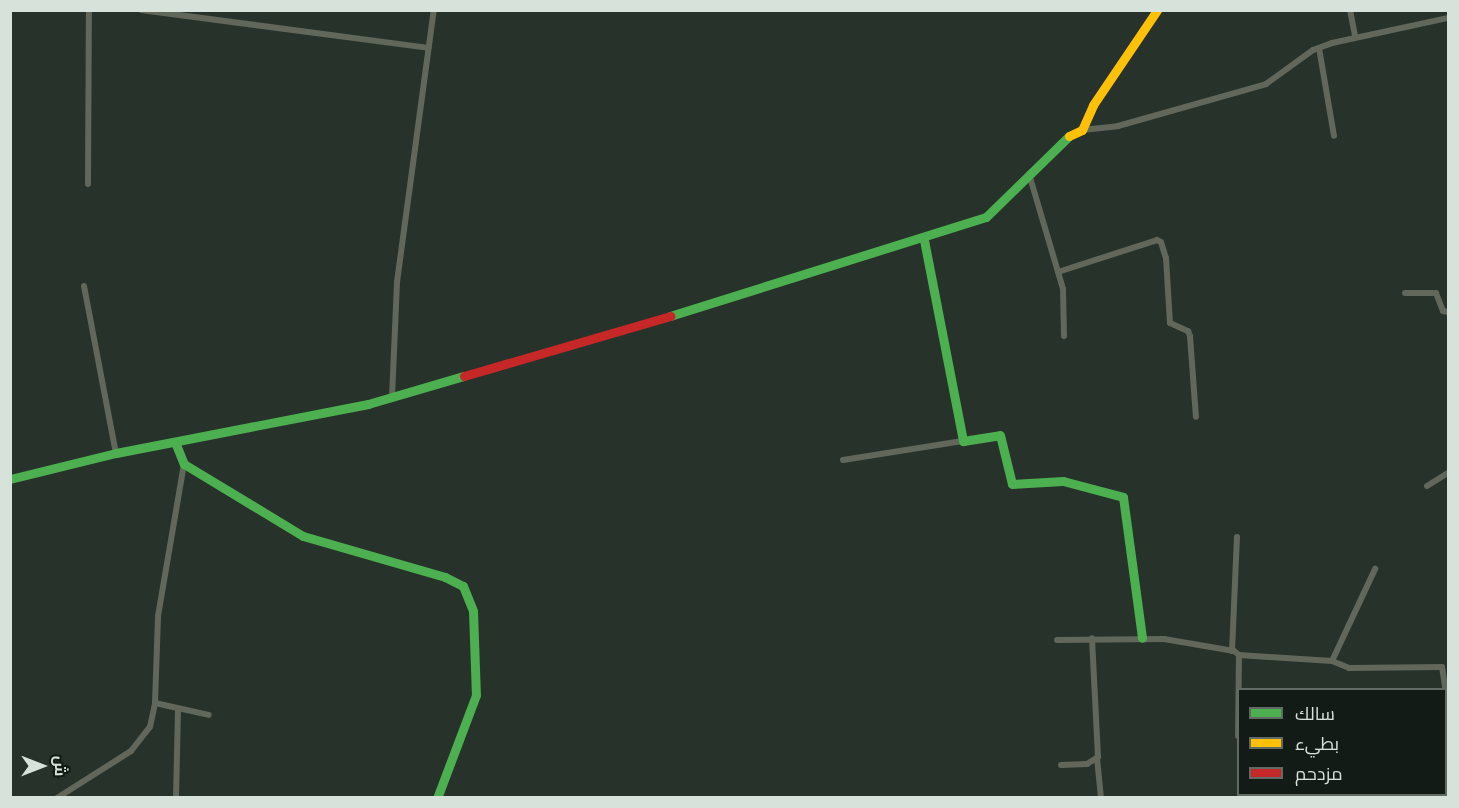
<!DOCTYPE html>
<meta charset="utf-8">
<style>
body{margin:0}
#map{position:relative;width:1459px;height:808px;overflow:hidden;background:#26322a;font-family:"Fira Sans",Cairo,sans-serif}
div>[style]{position:absolute}
.street>*{height:6px;margin:-3px;padding:0 3px;transform-origin:3px;border-radius:3px;background:#61675a}
.fast>*{height:9px;margin:-4.5px;padding:0 4.5px;transform-origin:4.5px;border-radius:4.5px;background:#4caf50}
.slow>*{height:9px;margin:-4.5px;padding:0 4.5px;transform-origin:4.5px;border-radius:4.5px;background:#ffc107}
.jam>*{height:9px;margin:-4.5px;padding:0 4.5px;transform-origin:4.5px;border-radius:4.5px;background:#c62828}
span{translate:-50% -50%;white-space:nowrap;text-align:center;line-height:1.15;-webkit-text-stroke:4.5px #121b15;paint-order:stroke}
.frame{position:absolute;inset:0;border:12px solid #d7e3da;pointer-events:none}
.legend{position:absolute;left:1237px;top:688px;width:210px;height:108px;box-sizing:border-box;background:#121b15;border:2px solid #616b64;margin:0;padding:8px 10px;list-style:none;font-size:18px;color:#d7e3da}
.legend li{display:flex;align-items:center;gap:12px;height:30px}
.legend b{width:30px;border:2px solid #616b64}
.north{position:absolute;left:12px;top:736px;width:60px;height:60px;-webkit-text-stroke:4px #121b15;paint-order:stroke;rotate:90deg;font-size:16px;font-weight:700;line-height:24px;text-align:center;color:#d7e3da}
.north::after{content:'';display:block;margin:auto;width:21px;height:27px;background:#d7e3da;clip-path:polygon(50% 0,100% 100%,50% 72%,0 100%)}
</style>
<div id="map">
<div class="street">
<div style="left:141px;top:10px;width:290px;rotate:7.5deg"></div>
<div style="left:1350px;top:10px;width:26px;rotate:79deg"></div>
<div style="left:1319px;top:48px;width:89px;rotate:80.3deg"></div>
<div style="left:1082px;top:130px;width:36px;rotate:-6deg"></div>
<div style="left:1118px;top:126px;width:154px;rotate:-15.8deg"></div>
<div style="left:1266px;top:84px;width:58px;rotate:-35.9deg"></div>
<div style="left:1313px;top:50px;width:20px;rotate:-20deg"></div>
<div style="left:1332px;top:43px;width:119px;rotate:-12.2deg"></div>
<div style="left:1029px;top:174px;width:120px;rotate:73.5deg"></div>
<div style="left:1063px;top:289px;width:47px;rotate:88.8deg"></div>
<div style="left:88px;top:184px;width:174px;rotate:-89.7deg"></div>
<div style="left:1058px;top:272px;width:104px;rotate:-17.9deg"></div>
<div style="left:1157px;top:240px;width:4px;rotate:27deg"></div>
<div style="left:1161px;top:242px;width:17px;rotate:73deg"></div>
<div style="left:1166px;top:258px;width:65px;rotate:86.5deg"></div>
<div style="left:1170px;top:323px;width:20px;rotate:24deg"></div>
<div style="left:1188px;top:331px;width:5px;rotate:68deg"></div>
<div style="left:1190px;top:336px;width:81px;rotate:85.8deg"></div>
<div style="left:84px;top:286px;width:170px;rotate:79.2deg"></div>
<div style="left:1405px;top:293px;width:31px"></div>
<div style="left:1436px;top:293px;width:19px;rotate:69deg"></div>
<div style="left:1443px;top:311px;width:5px;rotate:11deg"></div>
<div style="left:392px;top:397px;width:115px;rotate:-87.5deg"></div>
<div style="left:397px;top:282px;width:275px;rotate:-82.3deg"></div>
<div style="left:843px;top:460px;width:121px;rotate:-9deg"></div>
<div style="left:1427px;top:486px;width:25px;rotate:-32deg"></div>
<div style="left:1057px;top:640px;width:107px;rotate:-0.5deg"></div>
<div style="left:1164px;top:639px;width:71px;rotate:9.7deg"></div>
<div style="left:1234px;top:651px;width:6px;rotate:39deg"></div>
<div style="left:1239px;top:655px;width:81px;rotate:90.7deg"></div>
<div style="left:1232px;top:651px;width:114px;rotate:-87.5deg"></div>
<div style="left:1239px;top:655px;width:93px;rotate:3.7deg"></div>
<div style="left:1332px;top:661px;width:18px;rotate:22deg"></div>
<div style="left:1349px;top:668px;width:93px;rotate:-0.6deg"></div>
<div style="left:1442px;top:667px;width:25px;rotate:81deg"></div>
<div style="left:1332px;top:661px;width:102px;rotate:-64.9deg"></div>
<div style="left:155px;top:703px;width:55px;rotate:12.5deg"></div>
<div style="left:1097px;top:758px;width:40px;rotate:84.3deg"></div>
<div style="left:1061px;top:765px;width:26px;rotate:-2deg"></div>
<div style="left:1087px;top:764px;width:13px;rotate:-32deg"></div>
<div style="left:1098px;top:757px;width:119px;rotate:-92.9deg"></div>
<div style="left:1254px;top:794px;width:4px;rotate:90deg"></div>
<div style="left:57px;top:798px;width:88px;rotate:-32.4deg"></div>
<div style="left:131px;top:751px;width:31px;rotate:-52deg"></div>
<div style="left:150px;top:727px;width:25px;rotate:-78deg"></div>
<div style="left:155px;top:703px;width:87px;rotate:-88deg"></div>
<div style="left:158px;top:616px;width:154px;rotate:-80.3deg"></div>
<div style="left:176px;top:798px;width:87px;rotate:-88.7deg"></div>
</div>
<div class="fast">
<div style="left:924px;top:240px;width:205px;rotate:79deg"></div>
<div style="left:963px;top:441px;width:37px;rotate:-9deg"></div>
<div style="left:1000px;top:435px;width:50px;rotate:76.2deg"></div>
<div style="left:1012px;top:484px;width:51px;rotate:-3.4deg"></div>
<div style="left:1063px;top:481px;width:62px;rotate:14.9deg"></div>
<div style="left:1123px;top:497px;width:142px;rotate:82.3deg"></div>
<div style="left:670px;top:316px;width:331px;rotate:-17.4deg"></div>
<div style="left:986px;top:217px;width:116px;rotate:-44.3deg"></div>
<div style="left:175px;top:442px;width:24px;rotate:68deg"></div>
<div style="left:184px;top:464px;width:139px;rotate:31.2deg"></div>
<div style="left:303px;top:536px;width:148px;rotate:16.1deg"></div>
<div style="left:445px;top:577px;width:20px;rotate:27deg"></div>
<div style="left:463px;top:586px;width:27px;rotate:68deg"></div>
<div style="left:473px;top:611px;width:84px;rotate:88deg"></div>
<div style="left:476px;top:695px;width:110px;rotate:110.7deg"></div>
<div style="left:10px;top:479px;width:109px;rotate:-13.8deg"></div>
<div style="left:116px;top:453px;width:257px;rotate:-11deg"></div>
<div style="left:368px;top:404px;width:100px;rotate:-16.3deg"></div>
</div>
<div class="slow">
<div style="left:1069px;top:136px;width:14px;rotate:-25deg"></div>
<div style="left:1082px;top:130px;width:27px;rotate:-66deg"></div>
<div style="left:1093px;top:105px;width:115px;rotate:-56deg"></div>
</div>
<div class="jam">
<div style="left:464px;top:376px;width:215px;rotate:-16.2deg"></div>
</div>
<div class="frame"></div>
<ul class="legend">
<li><b style="height:8px;background:#4caf50"></b>سالك</li>
<li><b style="height:8px;background:#ffc107"></b>بطيء</li>
<li><b style="height:8px;background:#c62828"></b>مزدحم</li>
</ul>
<div class="north">ش</div>
</div>
